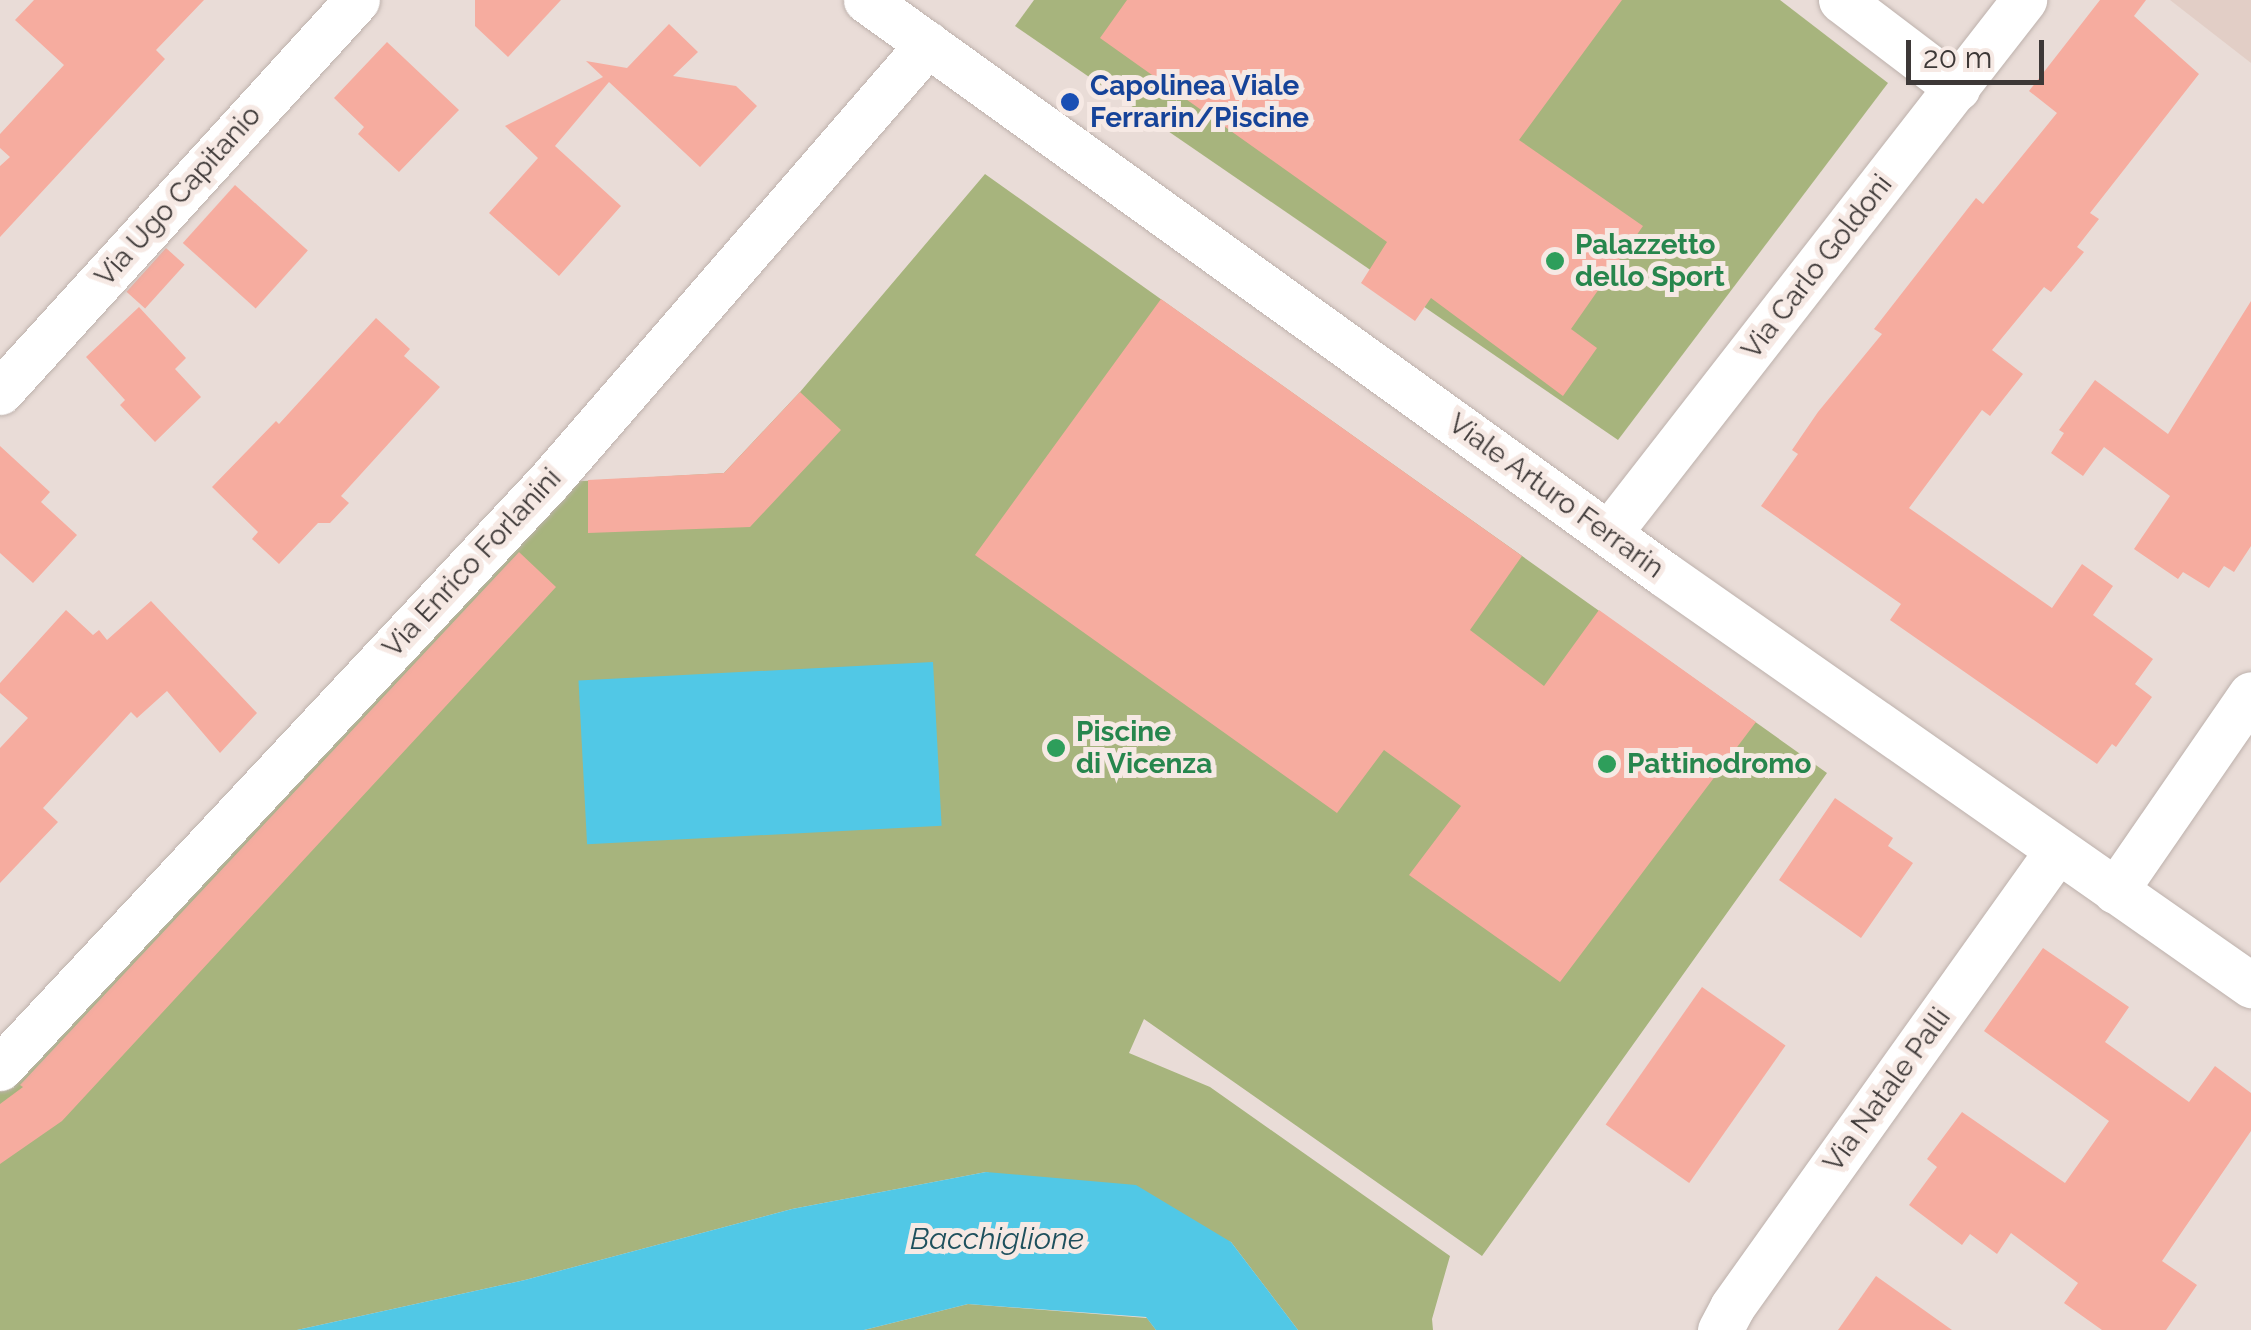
<!DOCTYPE html>
<style>
body{margin:0}
#map{position:relative;width:2251px;height:1330px;overflow:hidden;background:#e9dcd7;font-family:Raleway,sans-serif}
div>[style]{position:absolute}
.built>*{inset:0;background:#e2cec6}
.green>*{inset:0;background:#a7b47d}
.water>*{inset:0;background:#51c8e6;transform-origin:0 0}
.building>*{inset:0;background:#f6ac9f;transform-origin:0 0}
.roads{filter:drop-shadow(0 0 2px #bdb1ac) drop-shadow(0 0 2px #bdb1ac)}
.minor>*{height:45px;margin:-22.5px;padding:0 22.5px;transform-origin:22.5px;border-radius:22.5px;background:#fff}
.dots>*{width:28px;height:28px;translate:-50% -50%;box-sizing:border-box;border:5px solid #f6e9e4;border-radius:50%}
span{translate:-50% -50%;white-space:nowrap;text-align:center;line-height:1.15;-webkit-text-stroke:10px #f6e9e4;paint-order:stroke}
.transit-label{font-size:28px;color:#164399;font-weight:700}
.left{translate:0 -50%;text-align:left}
.street-label{font-size:28px;color:#3d3837}
.leisure-label{font-size:28px;color:#27864d;font-weight:700}
.water-label{font-size:30px;color:#1e505d;font-style:italic}
.scale{position:absolute;left:1906px;top:40px;width:138px;height:45px;box-sizing:border-box;border:5px solid #3d3837;border-top:0;padding-left:12px;font-size:30px;line-height:35px;white-space:nowrap;color:#3d3837;-webkit-text-stroke:8px #f6e9e4;paint-order:stroke}
</style>
<div id="map">
<div class="built">
<div style="clip-path:polygon(2170px 0,2251px 0,2251px 63px)"></div>
</div>
<div class="green">
<div style="clip-path:polygon(1034px 0,1780px 0,1888px 83px,1618px 440px,1015px 26px)"></div>
<div style="clip-path:polygon(985px 174px,1827px 773px,1482px 1256px,1144px 1019px,1129px 1053px,1210px 1087px,1450px 1256px,1432px 1319px,1433px 1330px,1298px 1330px,1231px 1242px,986px 1172px,792px 1209px,525px 1280px,297px 1330px,0 1330px,0 1091px,566px 482px,724px 473px,800px 392px)"></div>
<div style="clip-path:polygon(968px 1304px,1147px 1318px,1156px 1330px,864px 1330px)"></div>
</div>
<div class="water">
<div style="left:933px;top:662px;width:164px;height:355px;rotate:87deg"></div>
<div style="clip-path:polygon(986px 1172px,1136px 1185px,1231px 1242px,1298px 1330px,1156px 1330px,1146px 1317px,968px 1304px,864px 1330px,297px 1330px,525px 1280px,792px 1209px)"></div>
</div>
<div class="building">
<div style="clip-path:polygon(34px 0,204px 0,156px 50px,165px 59px,0 237px,0 166px,10px 157px,0 148px,0 134px,64px 65px,15px 20px)"></div>
<div style="clip-path:polygon(475px 0,561px 0,508px 57px,475px 26px)"></div>
<div style="clip-path:polygon(1127px 0,1622px 0,1519px 140px,1643px 226px,1571px 329px,1597px 348px,1563px 396px,1431px 298px,1415px 321px,1361px 283px,1387px 242px,1100px 38px)"></div>
<div style="clip-path:polygon(2100px 0,2146px 0,2134px 16px,2199px 74px,2090px 213px,2099px 219px,2077px 247px,2084px 252px,2051px 292px,2044px 287px,1992px 350px,2023px 374px,1990px 416px,1982px 410px,1909px 508px,2052px 608px,2082px 564px,2113px 586px,2093px 615px,2153px 659px,2135px 684px,2152px 697px,2116px 747px,2112px 744px,2097px 764px,1890px 620px,1901px 604px,1761px 506px,1798px 454px,1792px 450px,1818px 412px,1882px 334px,1874px 329px,1976px 198px,1983px 204px,2057px 113px,2029px 91px)"></div>
<div style="clip-path:polygon(669px 24px,698px 52px,673px 76px,736px 86px,757px 106px,700px 167px,609px 82px,555px 146px,621px 206px,559px 276px,489px 213px,538px 158px,505px 126px,603px 77px,586px 61px,627px 68px)"></div>
<div style="clip-path:polygon(387px 42px,459px 110px,399px 172px,358px 134px,364px 127px,334px 98px)"></div>
<div style="left:235px;top:185px;width:98px;height:78px;rotate:42deg"></div>
<div style="left:166px;top:248px;width:25px;height:59px;rotate:42deg"></div>
<div style="clip-path:polygon(1161px 299px,1522px 556px,1470px 630px,1544px 686px,1599px 610px,1756px 722px,1560px 982px,1409px 875px,1461px 806px,1384px 750px,1337px 813px,975px 555px)"></div>
<div style="clip-path:polygon(2251px 301px,2251px 546px,2234px 572px,2224px 566px,2209px 588px,2183px 572px,2178px 579px,2134px 549px,2170px 496px,2104px 447px,2083px 476px,2051px 453px,2064px 433px,2059px 430px,2095px 380px,2168px 434px)"></div>
<div style="clip-path:polygon(139px 307px,186px 358px,175px 369px,201px 397px,155px 442px,120px 405px,125px 400px,86px 357px)"></div>
<div style="clip-path:polygon(376px 318px,410px 349px,404px 356px,440px 387px,341px 496px,349px 503px,330px 523px,318px 523px,279px 564px,252px 539px,258px 532px,212px 487px,276px 421px,279px 424px)"></div>
<div style="clip-path:polygon(800px 392px,841px 430px,750px 527px,588px 533px,588px 480px,724px 473px)"></div>
<div style="clip-path:polygon(0 446px,50px 492px,41px 502px,77px 535px,33px 583px,0 553px)"></div>
<div style="clip-path:polygon(519px 552px,556px 587px,62px 1121px,0 1164px,0 1104px,23px 1087px,20px 1085px)"></div>
<div style="clip-path:polygon(151px 601px,257px 713px,220px 753px,167px 691px,137px 718px,131px 712px,43px 808px,58px 822px,0 883px,0 748px,28px 718px,0 693px,0 683px,66px 610px,93px 635px,99px 630px,107px 640px)"></div>
<div style="clip-path:polygon(1835px 798px,1893px 838px,1888px 846px,1913px 863px,1861px 938px,1779px 880px)"></div>
<div style="clip-path:polygon(2043px 948px,2129px 1007px,2105px 1042px,2189px 1102px,2215px 1066px,2251px 1093px,2251px 1131px,2162px 1261px,2197px 1285px,2166px 1330px,2102px 1330px,2064px 1303px,2078px 1283px,2011px 1233px,1997px 1254px,1970px 1234px,1962px 1245px,1909px 1205px,1937px 1167px,1927px 1159px,1962px 1112px,2065px 1183px,2109px 1121px,1984px 1031px)"></div>
<div style="left:1702px;top:987px;width:102px;height:168px;rotate:35deg"></div>
<div style="clip-path:polygon(1876px 1276px,1952px 1330px,1838px 1330px)"></div>
</div>
<div class="roads">
<div class="minor">
<div style="left:866px;top:0;width:983px;rotate:35.73deg"></div>
<div style="left:1664px;top:574px;width:717px;rotate:35deg"></div>
<div style="left:1841px;top:0;width:146px;rotate:37.2deg"></div>
<div style="left:0;top:392px;width:530px;rotate:-47.68deg"></div>
<div style="left:1609px;top:533px;width:676px;rotate:-52.1deg"></div>
<div style="left:2115px;top:891px;width:239px;rotate:-55.4deg"></div>
<div style="left:0;top:1068px;width:805px;rotate:-46.91deg"></div>
<div style="left:550px;top:480px;width:577px;rotate:-49.08deg"></div>
<div style="left:1720px;top:1330px;width:26px;rotate:-62deg"></div>
<div style="left:1732px;top:1307px;width:560px;rotate:-54.52deg"></div>
</div>
</div>
<div class="dots">
<div style="left:1070px;top:102px;background:#1a4fb4"></div>
<div style="left:1555px;top:261px;background:#2e9e5b"></div>
<div style="left:1056px;top:748px;background:#2e9e5b"></div>
<div style="left:1607px;top:764px;background:#2e9e5b"></div>
</div>
<div class="transit-label">
<span class="left" style="left:1090px;top:102px">Capolinea Viale<br>Ferrarin/Piscine</span>
</div>
<div class="street-label">
<span style="left:178px;top:196px;rotate:-48deg">Via Ugo Capitanio</span>
<span style="left:1817px;top:267px;rotate:-52deg">Via Carlo Goldoni</span>
<span style="left:1556px;top:496px;rotate:36deg">Viale Arturo Ferrarin</span>
<span style="left:472px;top:563px;rotate:-47deg">Via Enrico Forlanini</span>
<span style="left:1887px;top:1090px;rotate:-54deg">Via Natale Palli</span>
</div>
<div class="leisure-label">
<span class="left" style="left:1575px;top:261px">Palazzetto<br>dello Sport</span>
<span class="left" style="left:1076px;top:748px">Piscine<br>di Vicenza</span>
<span class="left" style="left:1627px;top:764px">Pattinodromo</span>
</div>
<div class="water-label">
<span style="left:997px;top:1239px">Bacchiglione</span>
</div>
<div class="scale">20 m</div>
</div>
